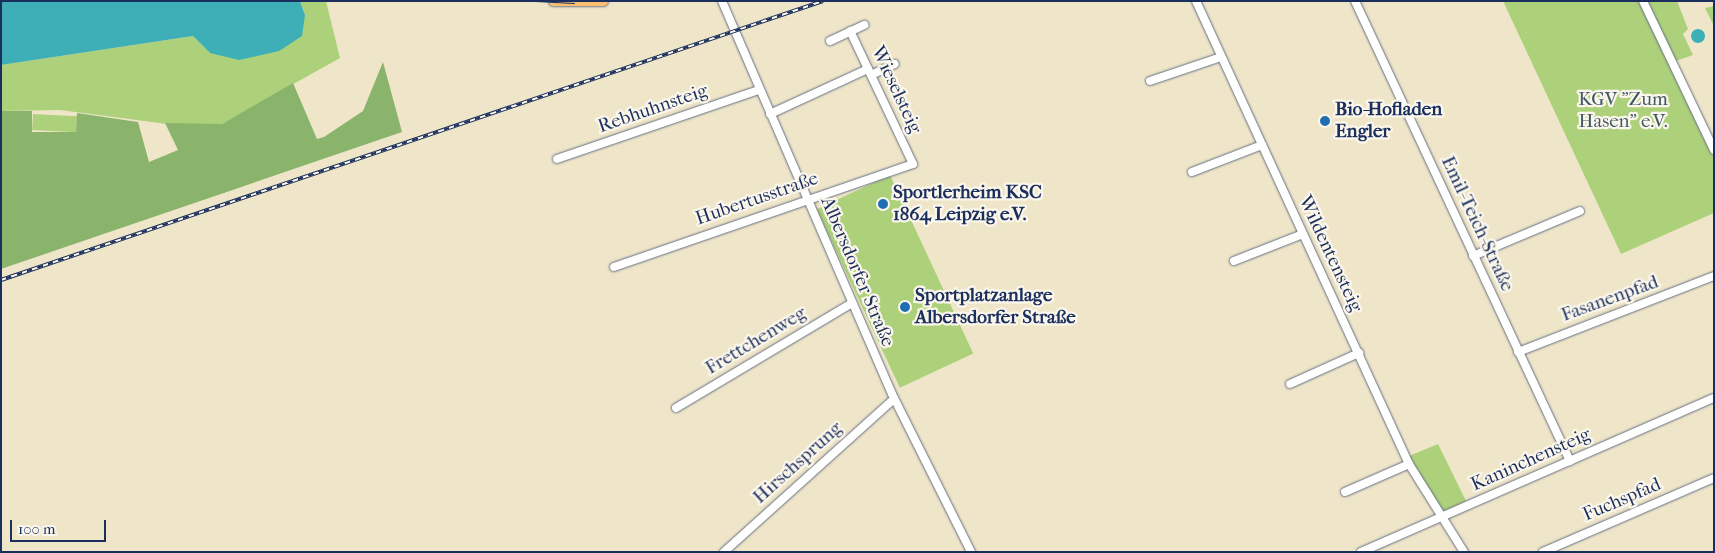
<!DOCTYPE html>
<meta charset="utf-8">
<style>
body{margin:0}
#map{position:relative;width:1715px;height:553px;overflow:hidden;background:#efe6c9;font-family:"IM FELL French Canon",serif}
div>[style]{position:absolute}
.green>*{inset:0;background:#add17b;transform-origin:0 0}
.forest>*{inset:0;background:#8ab36b}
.water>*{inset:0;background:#3eafb6}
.round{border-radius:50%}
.roads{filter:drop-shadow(0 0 1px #656f83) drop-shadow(0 0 1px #656f83)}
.minor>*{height:8px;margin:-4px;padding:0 4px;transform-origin:4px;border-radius:4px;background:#fff}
.major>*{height:9px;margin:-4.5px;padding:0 4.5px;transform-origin:4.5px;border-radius:4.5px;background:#fbbd6e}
.tram>*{height:1px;margin:-0.5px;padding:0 0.5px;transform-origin:0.5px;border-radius:0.5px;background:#1b2f5e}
.rail>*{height:4px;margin-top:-2px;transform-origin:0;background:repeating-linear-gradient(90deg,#fbf7ec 0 5.5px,#1b2f5e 0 11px);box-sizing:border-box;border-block:1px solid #1b2f5e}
.dots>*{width:14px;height:14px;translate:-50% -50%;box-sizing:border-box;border:2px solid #fbf7ec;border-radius:50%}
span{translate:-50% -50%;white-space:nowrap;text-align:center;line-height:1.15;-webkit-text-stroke:4.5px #fbf7ec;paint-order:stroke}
.street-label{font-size:19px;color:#1b2f5e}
.park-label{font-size:19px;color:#405865}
.poi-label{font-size:19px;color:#1b2f5e;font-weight:700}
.left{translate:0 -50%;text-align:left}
.frame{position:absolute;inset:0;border:2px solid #1b2f5e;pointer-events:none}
.scale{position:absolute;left:10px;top:520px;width:96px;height:22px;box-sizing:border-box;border:2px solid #1b2f5e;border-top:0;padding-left:6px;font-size:15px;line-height:18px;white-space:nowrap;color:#1b2f5e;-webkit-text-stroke:4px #fbf7ec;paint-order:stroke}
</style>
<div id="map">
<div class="green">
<div style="clip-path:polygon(300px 1px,326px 1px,340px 58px,222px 124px,190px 127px,60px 110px,1px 111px,1px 65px,193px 36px,210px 53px,305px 15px)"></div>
<div style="clip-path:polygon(1503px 1px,1640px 1px,1714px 158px,1714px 213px,1621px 254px)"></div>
<div style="clip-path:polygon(1647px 1px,1677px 1px,1688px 29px,1683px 34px,1693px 55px,1676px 61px)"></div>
<div style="clip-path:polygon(1714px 6px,1714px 26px,1705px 8px)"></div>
<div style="left:33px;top:114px;width:44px;height:16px;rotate:3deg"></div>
<div style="left:890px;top:175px;width:197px;height:81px;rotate:65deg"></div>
<div style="clip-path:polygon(1438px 444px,1466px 501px,1443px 513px,1409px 456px)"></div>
</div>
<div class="forest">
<div style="clip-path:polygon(383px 62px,402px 132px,1px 269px,1px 111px,32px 111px,32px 132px,76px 132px,77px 113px,138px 122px,149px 162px,178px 150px,165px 123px,222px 124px,293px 83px,317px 139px,324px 137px,363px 111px)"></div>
</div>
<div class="water">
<div style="clip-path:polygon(1px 1px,300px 1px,305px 15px,302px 36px,279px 51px,239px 60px,210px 53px,193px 36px,1px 65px)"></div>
<div class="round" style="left:1691px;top:29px;width:14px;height:14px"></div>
</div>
<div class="roads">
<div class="minor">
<div style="left:722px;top:1px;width:428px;rotate:66.6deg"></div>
<div style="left:892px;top:394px;width:177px;rotate:63.4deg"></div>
<div style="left:1196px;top:1px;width:510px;rotate:65.3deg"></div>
<div style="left:1409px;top:464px;width:104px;rotate:58deg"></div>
<div style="left:1355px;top:1px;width:508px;rotate:64.95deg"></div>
<div style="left:1643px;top:1px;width:165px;rotate:64.5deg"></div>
<div style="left:830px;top:41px;width:38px;rotate:-25deg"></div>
<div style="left:871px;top:75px;width:26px;rotate:-25deg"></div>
<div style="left:1150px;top:81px;width:75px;rotate:-18.7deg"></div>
<div style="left:770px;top:114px;width:108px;rotate:-24.7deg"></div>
<div style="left:557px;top:159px;width:213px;rotate:-18.9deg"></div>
<div style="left:1192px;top:172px;width:75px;rotate:-21.1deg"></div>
<div style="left:1473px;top:256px;width:116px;rotate:-22.8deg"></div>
<div style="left:1234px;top:261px;width:74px;rotate:-21.4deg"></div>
<div style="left:614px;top:267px;width:316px;rotate:-19deg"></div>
<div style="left:913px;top:164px;width:147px;rotate:-115.3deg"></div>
<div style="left:1518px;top:352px;width:210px;rotate:-21.2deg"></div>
<div style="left:1290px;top:384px;width:76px;rotate:-24.2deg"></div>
<div style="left:676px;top:408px;width:205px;rotate:-30.8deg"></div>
<div style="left:1345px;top:492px;width:70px;rotate:-23.6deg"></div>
<div style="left:724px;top:552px;width:229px;rotate:-42deg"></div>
<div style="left:1361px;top:552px;width:385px;rotate:-23.6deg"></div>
<div style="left:1543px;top:552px;width:186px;rotate:-23.4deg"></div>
</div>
<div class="major">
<div style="left:553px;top:1px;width:50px"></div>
</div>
</div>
<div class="tram">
<div style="left:535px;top:1px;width:39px;rotate:3deg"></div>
</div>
<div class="rail">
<div style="left:1px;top:280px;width:868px;rotate:-18.75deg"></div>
</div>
<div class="dots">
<div style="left:1325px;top:121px;background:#1f6fb2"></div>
<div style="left:883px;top:204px;background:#1f6fb2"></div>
<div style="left:905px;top:307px;background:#1f6fb2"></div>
</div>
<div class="street-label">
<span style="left:896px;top:90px;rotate:65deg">Wieselsteig</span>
<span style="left:653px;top:109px;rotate:-19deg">Rebhuhnsteig</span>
<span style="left:757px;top:199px;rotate:-19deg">Hubertusstraße</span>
<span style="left:1477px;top:224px;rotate:65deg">Emil-Teich-Straße</span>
<span style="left:1330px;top:254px;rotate:65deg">Wildentensteig</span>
<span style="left:857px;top:272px;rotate:67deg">Albersdorfer Straße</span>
<span style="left:1610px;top:299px;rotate:-20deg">Fasanenpfad</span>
<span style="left:756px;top:341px;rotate:-31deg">Frettchenweg</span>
<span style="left:1531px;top:460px;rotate:-24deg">Kaninchensteig</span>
<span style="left:798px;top:463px;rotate:-42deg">Hirschsprung</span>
<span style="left:1622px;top:500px;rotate:-23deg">Fuchspfad</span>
</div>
<div class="park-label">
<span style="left:1623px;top:111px">KGV "Zum<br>Hasen" e.V.</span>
</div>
<div class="poi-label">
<span class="left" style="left:1335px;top:121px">Bio-Hofladen<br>Engler</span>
<span class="left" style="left:893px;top:204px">Sportlerheim KSC<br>1864 Leipzig e.V.</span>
<span class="left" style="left:915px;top:307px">Sportplatzanlage<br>Albersdorfer Straße</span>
</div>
<div class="frame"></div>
<div class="scale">100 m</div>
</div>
